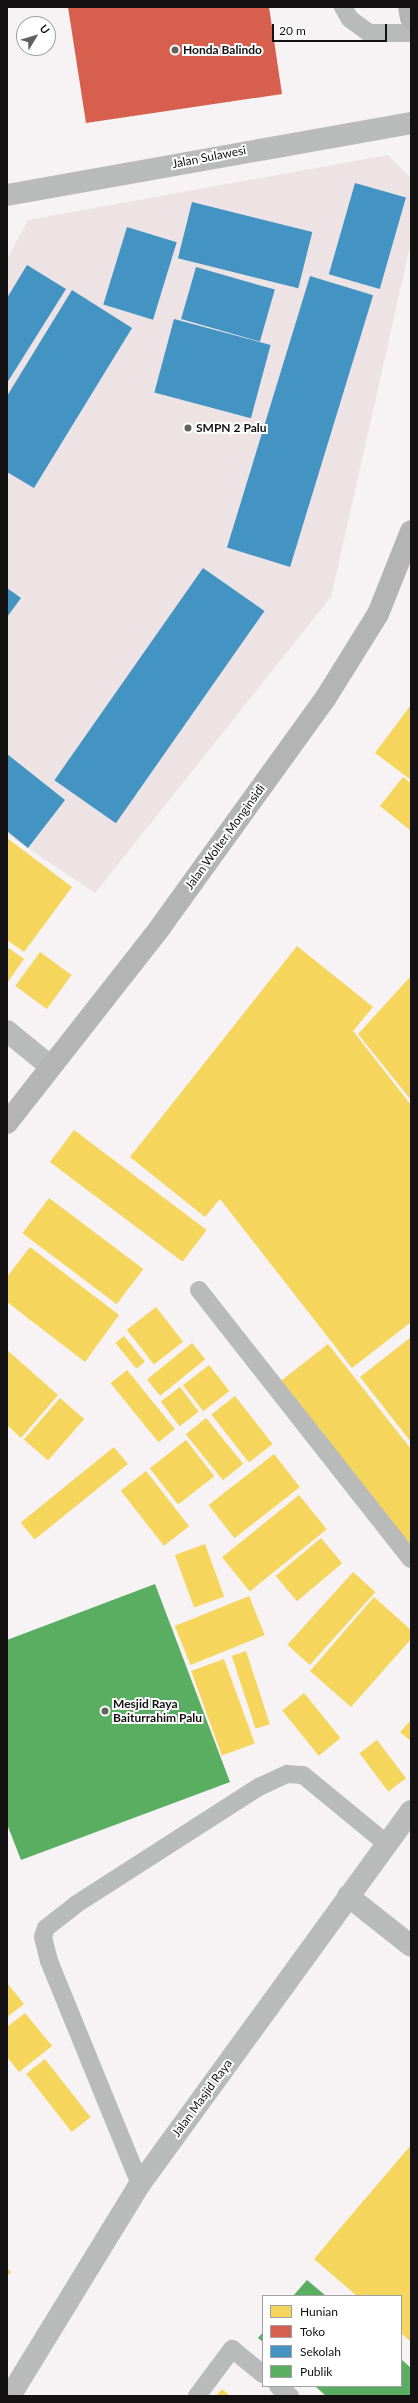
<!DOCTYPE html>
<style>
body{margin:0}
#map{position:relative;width:418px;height:2403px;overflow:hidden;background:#f7f2f3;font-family:Lato,sans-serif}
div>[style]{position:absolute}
.built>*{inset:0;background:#ede2e4}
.homes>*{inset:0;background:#f6d55c;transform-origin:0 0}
.shops>*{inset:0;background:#d6604d}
.schools>*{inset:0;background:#4393c3;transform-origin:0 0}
.public>*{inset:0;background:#5aae61}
.service>*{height:18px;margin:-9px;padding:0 9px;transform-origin:9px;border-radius:9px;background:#b9baba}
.minor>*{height:22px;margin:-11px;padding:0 11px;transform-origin:11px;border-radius:11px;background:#b9baba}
.trunk>*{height:22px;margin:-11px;padding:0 11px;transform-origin:11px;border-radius:11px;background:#b4b4b4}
.dots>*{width:11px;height:11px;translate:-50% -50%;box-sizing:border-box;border:2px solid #fff;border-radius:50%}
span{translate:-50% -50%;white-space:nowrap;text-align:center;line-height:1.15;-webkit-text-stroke:4px #fff;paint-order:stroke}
.poi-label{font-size:12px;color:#131111;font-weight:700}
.left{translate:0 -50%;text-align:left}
.street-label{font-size:12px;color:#131111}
.frame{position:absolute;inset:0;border:8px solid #131111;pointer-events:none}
.legend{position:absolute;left:262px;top:2295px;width:140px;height:92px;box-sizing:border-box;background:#fff;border:1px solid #a1a0a0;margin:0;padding:5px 7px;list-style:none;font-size:12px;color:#131111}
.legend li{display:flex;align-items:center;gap:8px;height:20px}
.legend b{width:20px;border:1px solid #a1a0a0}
.north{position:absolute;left:16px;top:16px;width:40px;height:40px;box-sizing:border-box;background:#fff;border:1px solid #a1a0a0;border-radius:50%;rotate:52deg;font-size:11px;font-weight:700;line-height:16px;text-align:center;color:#131111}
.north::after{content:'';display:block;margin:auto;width:14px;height:18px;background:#636060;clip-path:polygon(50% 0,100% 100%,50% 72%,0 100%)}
.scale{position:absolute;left:272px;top:24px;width:115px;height:18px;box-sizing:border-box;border:2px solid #131111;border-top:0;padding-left:5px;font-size:12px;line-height:14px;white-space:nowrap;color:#131111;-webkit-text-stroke:3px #fff;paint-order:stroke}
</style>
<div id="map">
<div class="built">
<div style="clip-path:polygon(388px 155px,411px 178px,411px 242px,331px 597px,95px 893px,7px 834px,7px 259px,28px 220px)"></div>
</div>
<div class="homes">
<div style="clip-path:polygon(411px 705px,411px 780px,375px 753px)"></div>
<div style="clip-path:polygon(403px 777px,411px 783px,411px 831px,380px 806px)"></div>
<div style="clip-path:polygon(7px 838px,72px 887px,24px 952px,7px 940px)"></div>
<div style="clip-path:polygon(297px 946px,373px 1007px,353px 1031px,411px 1105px,411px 1322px,352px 1368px,220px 1199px,205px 1217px,130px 1157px)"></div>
<div style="clip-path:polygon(7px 947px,24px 959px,7px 983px)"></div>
<div style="left:40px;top:952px;width:39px;height:42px;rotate:36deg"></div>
<div style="clip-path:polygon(411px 976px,411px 1100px,358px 1034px)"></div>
<div style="left:74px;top:1130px;width:166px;height:40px;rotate:37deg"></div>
<div style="left:49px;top:1198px;width:118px;height:44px;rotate:37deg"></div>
<div style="clip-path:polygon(30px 1247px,119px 1315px,85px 1362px,7px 1302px,7px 1277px)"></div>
<div style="left:156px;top:1307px;width:44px;height:37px;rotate:52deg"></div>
<div style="left:124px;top:1336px;width:33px;height:11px;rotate:51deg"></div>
<div style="clip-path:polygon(411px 1337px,411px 1442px,360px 1377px)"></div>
<div style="left:192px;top:1343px;width:21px;height:58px;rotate:51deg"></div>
<div style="clip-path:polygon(328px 1344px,411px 1449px,411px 1553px,277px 1384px)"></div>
<div style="clip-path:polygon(7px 1350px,58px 1395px,21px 1438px,7px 1425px)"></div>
<div style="left:209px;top:1365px;width:33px;height:33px;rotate:52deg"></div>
<div style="left:127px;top:1370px;width:76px;height:21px;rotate:51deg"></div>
<div style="left:180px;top:1387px;width:31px;height:24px;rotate:53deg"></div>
<div style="left:235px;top:1396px;width:61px;height:30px;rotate:52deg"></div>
<div style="left:60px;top:1398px;width:32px;height:55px;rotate:41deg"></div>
<div style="left:206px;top:1418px;width:59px;height:26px;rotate:51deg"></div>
<div style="left:186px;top:1440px;width:46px;height:46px;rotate:52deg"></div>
<div style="left:114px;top:1447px;width:22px;height:120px;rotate:51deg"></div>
<div style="left:274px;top:1454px;width:42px;height:83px;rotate:52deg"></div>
<div style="left:146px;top:1471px;width:70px;height:32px;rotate:52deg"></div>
<div style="left:299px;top:1495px;width:44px;height:99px;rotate:51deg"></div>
<div style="left:321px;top:1538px;width:33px;height:59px;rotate:50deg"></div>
<div style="left:205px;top:1544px;width:56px;height:32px;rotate:70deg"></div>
<div style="left:353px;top:1572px;width:30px;height:98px;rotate:42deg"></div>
<div style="left:249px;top:1596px;width:42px;height:80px;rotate:68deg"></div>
<div style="clip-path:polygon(374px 1597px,411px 1630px,411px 1639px,351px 1707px,310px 1671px)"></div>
<div style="left:246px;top:1651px;width:77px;height:15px;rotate:72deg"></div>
<div style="left:224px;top:1659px;width:90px;height:35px;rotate:70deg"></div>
<div style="left:304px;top:1693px;width:58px;height:28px;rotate:51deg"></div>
<div style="clip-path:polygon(411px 1720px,411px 1741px,400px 1732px)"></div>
<div style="left:377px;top:1740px;width:48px;height:22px;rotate:53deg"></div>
<div style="clip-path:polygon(7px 1983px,24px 2004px,7px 2017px)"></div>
<div style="clip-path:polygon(25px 2013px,52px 2046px,19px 2072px,7px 2057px,7px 2027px)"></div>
<div style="left:45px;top:2059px;width:74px;height:24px;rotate:52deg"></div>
<div style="clip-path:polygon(411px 2145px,411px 2342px,401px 2333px,401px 2296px,357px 2296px,314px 2259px)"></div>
<div style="clip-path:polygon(7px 2268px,11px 2272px,7px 2277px)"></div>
<div style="clip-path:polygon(222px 2389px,230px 2396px,216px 2396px)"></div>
</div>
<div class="shops">
<div style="clip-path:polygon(68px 7px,269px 7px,282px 94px,86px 123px)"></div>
</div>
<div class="schools">
<div style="left:355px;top:183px;width:53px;height:95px;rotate:16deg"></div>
<div style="left:192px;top:202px;width:124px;height:58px;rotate:14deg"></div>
<div style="left:127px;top:227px;width:52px;height:81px;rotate:17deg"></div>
<div style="clip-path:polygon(27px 265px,66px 289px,7px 383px,7px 298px)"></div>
<div style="left:196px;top:267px;width:82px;height:54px;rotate:16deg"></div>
<div style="left:310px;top:276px;width:66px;height:284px;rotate:17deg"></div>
<div style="clip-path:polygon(72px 290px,132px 328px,34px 488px,7px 472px,7px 396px)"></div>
<div style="left:174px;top:319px;width:100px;height:76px;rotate:15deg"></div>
<div style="left:203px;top:568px;width:75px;height:259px;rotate:35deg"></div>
<div style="clip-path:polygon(7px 588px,21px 598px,7px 617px)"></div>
<div style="clip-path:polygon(7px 754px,65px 800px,28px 848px,7px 831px)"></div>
</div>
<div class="public">
<div style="clip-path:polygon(155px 1584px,230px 1782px,21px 1860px,7px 1824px,7px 1640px)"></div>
<div style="clip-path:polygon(307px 2280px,326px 2296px,293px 2296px)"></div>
<div style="clip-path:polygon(263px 2332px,263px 2342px,258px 2338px)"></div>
<div style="clip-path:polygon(401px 2359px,411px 2368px,411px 2396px,326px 2396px,315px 2386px,401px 2386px)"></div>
</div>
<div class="service">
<div style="left:343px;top:7px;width:14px;rotate:60deg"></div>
<div style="left:350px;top:19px;width:24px;rotate:36deg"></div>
<div style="left:369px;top:33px;width:42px"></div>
<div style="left:199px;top:1290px;width:342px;rotate:51.8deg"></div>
<div style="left:140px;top:2184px;width:241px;rotate:-112.2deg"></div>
<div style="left:49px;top:1961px;width:25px;rotate:-104deg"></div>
<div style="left:43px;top:1937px;width:9px;rotate:-72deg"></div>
<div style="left:46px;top:1928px;width:37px;rotate:-38deg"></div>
<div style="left:75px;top:1905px;width:219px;rotate:-32.7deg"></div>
<div style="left:259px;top:1787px;width:31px;rotate:-25deg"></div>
<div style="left:287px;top:1774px;width:16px;rotate:4deg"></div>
<div style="left:303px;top:1775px;width:109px;rotate:39.4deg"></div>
<div style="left:278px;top:2386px;width:16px;rotate:40deg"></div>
<div style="left:197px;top:2396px;width:59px;rotate:-53.3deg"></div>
<div style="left:232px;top:2349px;width:40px;rotate:39deg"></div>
</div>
<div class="minor">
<div style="left:7px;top:195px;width:410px;rotate:-10.1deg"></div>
<div style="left:7px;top:1031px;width:55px;rotate:39.1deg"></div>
<div style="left:348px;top:1896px;width:80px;rotate:38.4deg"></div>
<div style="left:10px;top:2396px;width:249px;rotate:-58.5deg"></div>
<div style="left:140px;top:2184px;width:461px;rotate:-54deg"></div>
</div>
<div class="trunk">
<div style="left:409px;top:7px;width:11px;rotate:80deg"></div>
<div style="left:7px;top:1123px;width:246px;rotate:-51.9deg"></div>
<div style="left:159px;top:929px;width:284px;rotate:-54.2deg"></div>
<div style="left:325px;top:699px;width:100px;rotate:-58.1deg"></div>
<div style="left:378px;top:614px;width:89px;rotate:-68.3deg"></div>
</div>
<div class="dots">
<div style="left:175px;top:50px;background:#636060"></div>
<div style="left:188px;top:428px;background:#636060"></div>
<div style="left:105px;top:1711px;background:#636060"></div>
</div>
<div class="poi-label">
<span class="left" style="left:183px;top:50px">Honda Balindo</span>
<span class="left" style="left:196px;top:428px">SMPN 2 Palu</span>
<span class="left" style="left:113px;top:1711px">Mesjid Raya<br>Baiturrahim Palu</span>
</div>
<div class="street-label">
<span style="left:209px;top:157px;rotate:-11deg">Jalan Sulawesi</span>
<span style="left:225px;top:837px;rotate:-54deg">Jalan Wolter Monginsidi</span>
<span style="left:202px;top:2098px;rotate:-54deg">Jalan Masjid Raya</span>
</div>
<div class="frame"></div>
<ul class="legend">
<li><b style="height:11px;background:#f6d55c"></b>Hunian</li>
<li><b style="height:11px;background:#d6604d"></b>Toko</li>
<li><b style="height:11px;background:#4393c3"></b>Sekolah</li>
<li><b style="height:11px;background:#5aae61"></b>Publik</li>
</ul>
<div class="north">U</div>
<div class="scale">20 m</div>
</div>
